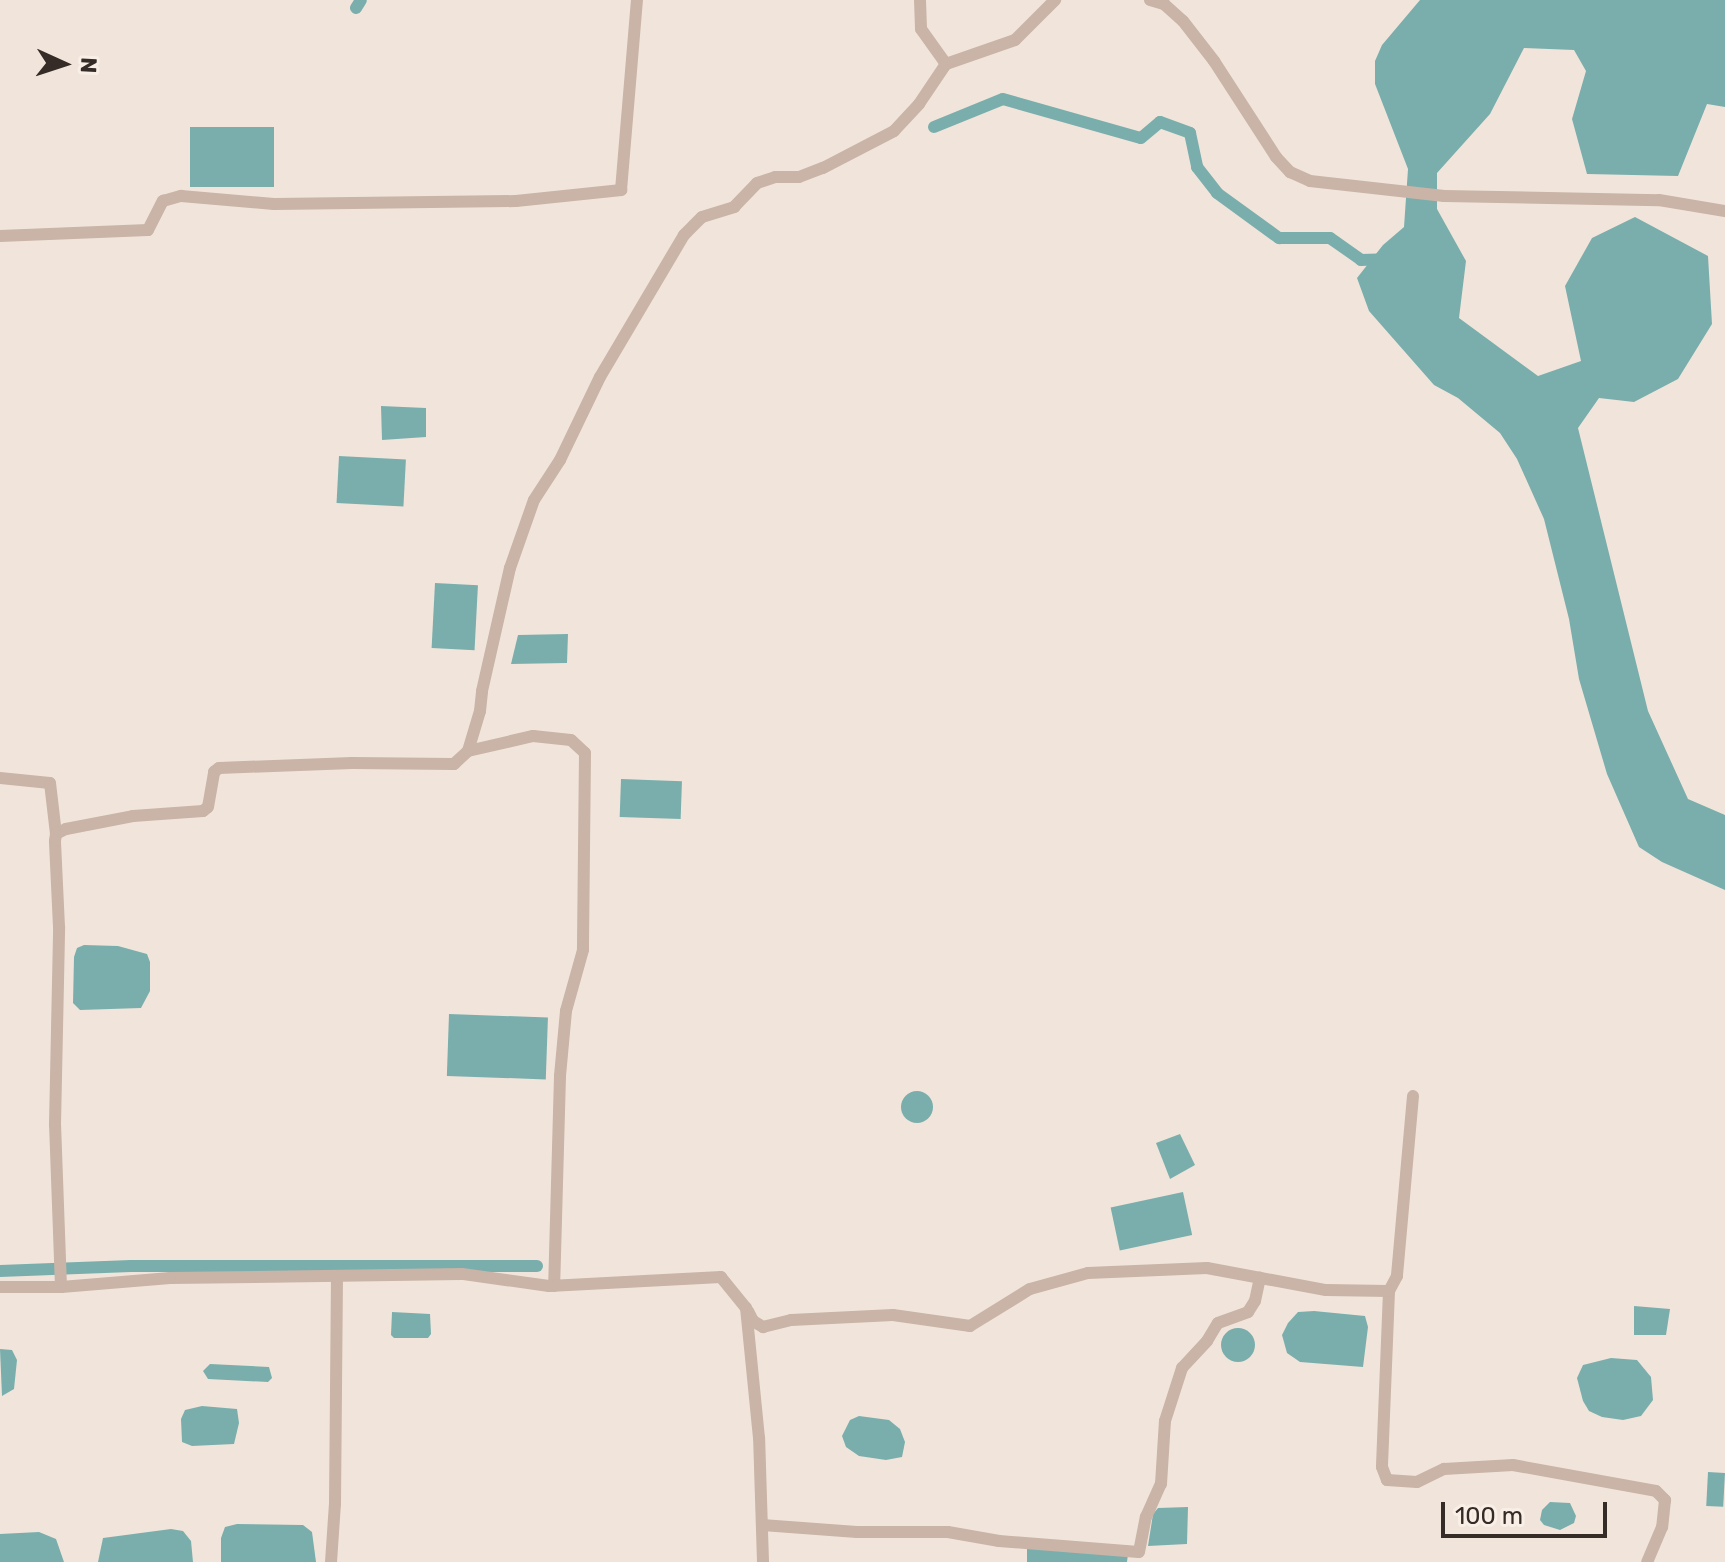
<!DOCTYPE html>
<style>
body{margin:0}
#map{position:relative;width:1725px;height:1562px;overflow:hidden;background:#f1e5db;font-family:Rubik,sans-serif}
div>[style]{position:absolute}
.water>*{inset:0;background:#7aaeac;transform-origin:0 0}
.round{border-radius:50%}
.canal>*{height:12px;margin:-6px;padding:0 6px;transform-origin:6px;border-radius:6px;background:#7aaeac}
.street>*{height:12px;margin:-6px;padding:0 6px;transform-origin:6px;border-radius:6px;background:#c9b4a7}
span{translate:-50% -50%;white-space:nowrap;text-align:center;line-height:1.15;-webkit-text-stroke:6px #f9efe7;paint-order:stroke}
.north{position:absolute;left:24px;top:24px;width:80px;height:80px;-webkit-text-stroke:6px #f9efe7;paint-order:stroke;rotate:93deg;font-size:22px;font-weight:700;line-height:32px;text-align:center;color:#352b27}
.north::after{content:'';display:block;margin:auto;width:28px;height:36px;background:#352b27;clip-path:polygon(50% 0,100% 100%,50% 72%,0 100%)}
.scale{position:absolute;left:1441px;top:1502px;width:166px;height:36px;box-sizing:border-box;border:4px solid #352b27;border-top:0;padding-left:10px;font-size:24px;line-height:28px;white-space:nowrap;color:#352b27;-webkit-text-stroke:6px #f9efe7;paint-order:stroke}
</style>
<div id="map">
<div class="water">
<div style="clip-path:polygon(1420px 0,1725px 0,1725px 107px,1707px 104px,1678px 176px,1587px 174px,1572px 119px,1586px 71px,1574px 50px,1524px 48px,1490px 114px,1437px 173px,1437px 209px,1466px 261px,1459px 318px,1538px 376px,1581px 361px,1565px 286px,1592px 238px,1635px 217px,1708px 256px,1712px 324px,1678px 379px,1634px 402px,1599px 398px,1578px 428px,1648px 711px,1688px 799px,1725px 815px,1725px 890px,1662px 862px,1639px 847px,1607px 774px,1579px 679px,1569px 619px,1544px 519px,1517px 459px,1500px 433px,1458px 398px,1434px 385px,1369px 311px,1357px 278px,1383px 245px,1404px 227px,1408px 169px,1375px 84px,1375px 61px,1382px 45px)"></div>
<div style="left:190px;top:127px;width:84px;height:60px"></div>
<div style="clip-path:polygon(381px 406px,426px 408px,426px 437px,382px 440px)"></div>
<div style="left:339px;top:456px;width:67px;height:47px;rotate:3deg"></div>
<div style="left:435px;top:583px;width:43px;height:65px;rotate:3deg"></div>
<div style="clip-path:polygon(568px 634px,567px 663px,511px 664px,518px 635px)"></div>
<div style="left:621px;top:779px;width:61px;height:38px;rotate:2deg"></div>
<div style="clip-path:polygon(84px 945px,118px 946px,147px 954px,150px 962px,150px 991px,141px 1008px,80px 1010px,73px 1003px,74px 957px,77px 948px)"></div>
<div style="left:449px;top:1014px;width:99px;height:62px;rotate:2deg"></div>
<div class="round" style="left:901px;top:1091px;width:32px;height:32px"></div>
<div style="clip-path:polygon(1180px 1134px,1195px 1165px,1170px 1179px,1156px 1143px)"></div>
<div style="left:1183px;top:1192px;width:44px;height:74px;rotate:78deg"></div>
<div style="clip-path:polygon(1634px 1306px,1670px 1309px,1666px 1335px,1634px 1335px)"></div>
<div style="clip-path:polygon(1314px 1311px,1365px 1316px,1368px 1327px,1363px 1367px,1300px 1362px,1287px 1353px,1282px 1335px,1288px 1323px,1298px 1312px)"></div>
<div style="clip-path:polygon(392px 1312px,430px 1314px,431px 1334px,428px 1338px,394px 1338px,391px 1335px)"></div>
<div class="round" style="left:1221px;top:1328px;width:34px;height:34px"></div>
<div style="clip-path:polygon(0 1349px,12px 1350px,17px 1360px,14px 1389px,2px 1396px)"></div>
<div style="clip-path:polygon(1611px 1358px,1637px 1360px,1651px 1377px,1653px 1400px,1641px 1416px,1623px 1420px,1602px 1417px,1589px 1411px,1583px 1401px,1577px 1378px,1583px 1365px)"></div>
<div style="clip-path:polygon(210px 1364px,269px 1367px,272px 1378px,268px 1382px,208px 1379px,203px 1371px)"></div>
<div style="clip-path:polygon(202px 1406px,237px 1409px,239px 1423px,234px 1444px,192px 1446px,182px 1442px,181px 1419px,185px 1410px)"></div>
<div style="clip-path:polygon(859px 1416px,889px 1420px,900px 1429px,905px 1442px,902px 1457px,886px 1460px,859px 1456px,846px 1447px,842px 1436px,850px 1420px)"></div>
<div style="left:1708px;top:1472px;width:17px;height:34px;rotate:3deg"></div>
<div style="clip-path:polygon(1550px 1502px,1570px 1503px,1576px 1516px,1574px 1523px,1560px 1530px,1544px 1525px,1540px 1520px,1542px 1510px)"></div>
<div style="clip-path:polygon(1188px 1507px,1187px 1544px,1148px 1546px,1153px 1514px,1158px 1508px)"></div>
<div style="clip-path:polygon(237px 1524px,303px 1525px,312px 1532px,316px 1562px,221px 1562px,221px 1538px,225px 1527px)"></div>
<div style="clip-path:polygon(171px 1529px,183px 1531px,191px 1541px,193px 1562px,98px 1562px,103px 1538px)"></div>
<div style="clip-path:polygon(39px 1532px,56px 1539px,64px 1562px,0 1562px,0 1534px)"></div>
<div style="clip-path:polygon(1027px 1546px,1128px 1554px,1127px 1562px,1027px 1562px)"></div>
</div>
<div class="canal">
<div style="left:356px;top:8px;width:9px;rotate:-58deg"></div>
<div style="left:934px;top:127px;width:74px;rotate:-22.1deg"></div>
<div style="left:1003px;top:99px;width:143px;rotate:15.8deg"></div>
<div style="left:1141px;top:138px;width:25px;rotate:-40deg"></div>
<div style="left:1160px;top:122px;width:32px;rotate:20deg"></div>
<div style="left:1190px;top:133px;width:35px;rotate:78deg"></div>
<div style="left:1197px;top:167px;width:33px;rotate:52deg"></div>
<div style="left:1217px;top:193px;width:77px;rotate:36deg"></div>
<div style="left:1279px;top:238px;width:51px"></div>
<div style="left:1330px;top:238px;width:38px;rotate:35deg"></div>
<div style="left:1361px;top:260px;width:25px;rotate:-2deg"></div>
<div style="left:0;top:1271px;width:131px;rotate:-2.2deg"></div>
<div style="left:131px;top:1266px;width:406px"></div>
</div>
<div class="street">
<div style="left:920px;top:0;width:29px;rotate:88deg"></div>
<div style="left:921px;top:29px;width:43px;rotate:54.5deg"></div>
<div style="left:1150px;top:0;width:15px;rotate:16deg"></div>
<div style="left:1164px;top:4px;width:25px;rotate:42deg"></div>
<div style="left:1183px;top:21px;width:51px;rotate:52.2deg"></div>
<div style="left:1214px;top:61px;width:114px;rotate:57.1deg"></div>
<div style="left:1276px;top:157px;width:21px;rotate:47deg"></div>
<div style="left:1290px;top:172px;width:22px;rotate:24deg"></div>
<div style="left:1310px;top:181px;width:135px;rotate:6.4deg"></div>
<div style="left:1444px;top:196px;width:215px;rotate:1.1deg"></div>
<div style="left:1659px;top:200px;width:67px;rotate:9.5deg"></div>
<div style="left:0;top:236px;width:148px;rotate:-2.3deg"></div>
<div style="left:148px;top:230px;width:33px;rotate:-63deg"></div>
<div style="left:163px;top:201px;width:19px;rotate:-16deg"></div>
<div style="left:181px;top:196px;width:93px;rotate:4.9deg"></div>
<div style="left:274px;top:204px;width:242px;rotate:-0.7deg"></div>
<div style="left:516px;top:201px;width:106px;rotate:-6deg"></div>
<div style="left:621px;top:190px;width:191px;rotate:-85.2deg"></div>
<div style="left:468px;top:751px;width:67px;rotate:-13deg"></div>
<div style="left:533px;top:736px;width:38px;rotate:6deg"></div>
<div style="left:571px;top:740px;width:19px;rotate:43deg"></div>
<div style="left:585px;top:753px;width:197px;rotate:90.6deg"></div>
<div style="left:583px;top:950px;width:63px;rotate:105.6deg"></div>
<div style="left:566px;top:1011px;width:65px;rotate:95.3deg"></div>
<div style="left:560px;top:1076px;width:210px;rotate:91.6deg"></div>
<div style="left:0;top:778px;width:50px;rotate:5.7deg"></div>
<div style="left:50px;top:783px;width:51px;rotate:83.3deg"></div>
<div style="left:1413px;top:1096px;width:181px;rotate:95.1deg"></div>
<div style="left:1397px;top:1276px;width:17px;rotate:118deg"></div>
<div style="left:1389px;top:1291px;width:176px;rotate:92.3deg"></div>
<div style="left:1382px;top:1467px;width:14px;rotate:69deg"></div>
<div style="left:1387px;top:1480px;width:30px;rotate:4deg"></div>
<div style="left:1417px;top:1482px;width:30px;rotate:-26deg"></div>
<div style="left:1444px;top:1469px;width:69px;rotate:-3.3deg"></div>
<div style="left:1513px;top:1465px;width:145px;rotate:10.3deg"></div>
<div style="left:1656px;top:1491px;width:13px;rotate:45deg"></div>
<div style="left:1665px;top:1500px;width:27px;rotate:96deg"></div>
<div style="left:1662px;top:1527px;width:38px;rotate:113deg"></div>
<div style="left:0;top:1287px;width:61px"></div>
<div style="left:748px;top:1311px;width:11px;rotate:63deg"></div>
<div style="left:753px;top:1321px;width:12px;rotate:31deg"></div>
<div style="left:763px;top:1327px;width:29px;rotate:-14deg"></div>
<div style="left:791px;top:1320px;width:102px;rotate:-2.8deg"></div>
<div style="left:893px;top:1315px;width:78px;rotate:8.1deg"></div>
<div style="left:970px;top:1326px;width:70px;rotate:-31.7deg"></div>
<div style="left:1030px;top:1289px;width:60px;rotate:-15.4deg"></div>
<div style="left:1088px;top:1273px;width:119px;rotate:-2.4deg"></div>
<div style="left:1207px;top:1268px;width:121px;rotate:10.5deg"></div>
<div style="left:1326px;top:1290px;width:63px;rotate:0.9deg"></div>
<div style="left:762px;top:1525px;width:95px;rotate:4.2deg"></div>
<div style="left:857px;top:1532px;width:91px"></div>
<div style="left:948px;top:1532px;width:52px;rotate:10deg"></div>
<div style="left:999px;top:1541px;width:140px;rotate:4.5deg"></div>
<div style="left:1139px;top:1552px;width:36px;rotate:-79deg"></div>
<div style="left:1146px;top:1517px;width:36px;rotate:-66deg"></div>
<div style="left:1161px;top:1484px;width:63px;rotate:-86.4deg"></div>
<div style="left:1165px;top:1421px;width:56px;rotate:-72.2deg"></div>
<div style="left:1182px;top:1368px;width:37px;rotate:-47deg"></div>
<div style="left:1207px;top:1341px;width:21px;rotate:-59deg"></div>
<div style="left:1218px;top:1323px;width:32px;rotate:-20deg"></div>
<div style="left:1248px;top:1312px;width:13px;rotate:-58deg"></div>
<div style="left:1255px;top:1301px;width:24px;rotate:-78deg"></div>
<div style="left:331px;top:1562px;width:58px;rotate:-86.1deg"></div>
<div style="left:335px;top:1504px;width:226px;rotate:-89.5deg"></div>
<div style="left:763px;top:1562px;width:124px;rotate:-91.8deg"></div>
<div style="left:759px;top:1438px;width:131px;rotate:-95.7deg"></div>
<div style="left:746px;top:1308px;width:40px;rotate:-129deg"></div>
<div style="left:721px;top:1277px;width:172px;rotate:177deg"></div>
<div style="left:549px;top:1286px;width:88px;rotate:-172.1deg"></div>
<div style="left:462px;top:1274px;width:292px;rotate:179.2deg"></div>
<div style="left:170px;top:1278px;width:109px;rotate:175.3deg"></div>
<div style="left:61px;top:1287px;width:162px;rotate:-92.1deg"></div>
<div style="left:55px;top:1125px;width:198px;rotate:-88.8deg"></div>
<div style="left:59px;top:927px;width:86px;rotate:-92.7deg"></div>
<div style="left:55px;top:841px;width:7px;rotate:-82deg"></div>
<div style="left:56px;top:834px;width:11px;rotate:-27deg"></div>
<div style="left:66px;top:829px;width:68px;rotate:-11deg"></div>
<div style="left:133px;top:816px;width:70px;rotate:-4.1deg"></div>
<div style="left:203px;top:811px;width:6px;rotate:-39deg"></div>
<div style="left:208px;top:807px;width:36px;rotate:-80deg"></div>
<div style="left:214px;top:772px;width:6px;rotate:-39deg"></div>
<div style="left:219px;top:768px;width:133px;rotate:-2.2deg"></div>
<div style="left:352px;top:763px;width:102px;rotate:0.6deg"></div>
<div style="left:454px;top:764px;width:19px;rotate:-43deg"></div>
<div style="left:468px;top:751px;width:42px;rotate:-73.3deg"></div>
<div style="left:480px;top:711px;width:20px;rotate:-84deg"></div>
<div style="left:482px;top:691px;width:126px;rotate:-77.2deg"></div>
<div style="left:510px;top:568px;width:72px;rotate:-70.6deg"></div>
<div style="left:534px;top:500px;width:48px;rotate:-57deg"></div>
<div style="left:560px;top:460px;width:92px;rotate:-64.3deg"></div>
<div style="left:600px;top:377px;width:165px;rotate:-59.4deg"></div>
<div style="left:684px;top:235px;width:25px;rotate:-45deg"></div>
<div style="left:702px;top:217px;width:34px;rotate:-17deg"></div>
<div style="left:734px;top:207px;width:33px;rotate:-46deg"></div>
<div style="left:757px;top:183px;width:19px;rotate:-18deg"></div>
<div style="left:775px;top:177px;width:24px"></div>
<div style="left:799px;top:177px;width:26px;rotate:-21deg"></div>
<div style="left:823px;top:168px;width:80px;rotate:-27.5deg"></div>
<div style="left:894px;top:131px;width:37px;rotate:-47deg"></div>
<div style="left:919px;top:104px;width:48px;rotate:-56deg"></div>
<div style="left:946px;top:64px;width:73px;rotate:-19.2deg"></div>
<div style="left:1015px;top:40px;width:57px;rotate:-45deg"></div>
</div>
<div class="north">N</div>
<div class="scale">100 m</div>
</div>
